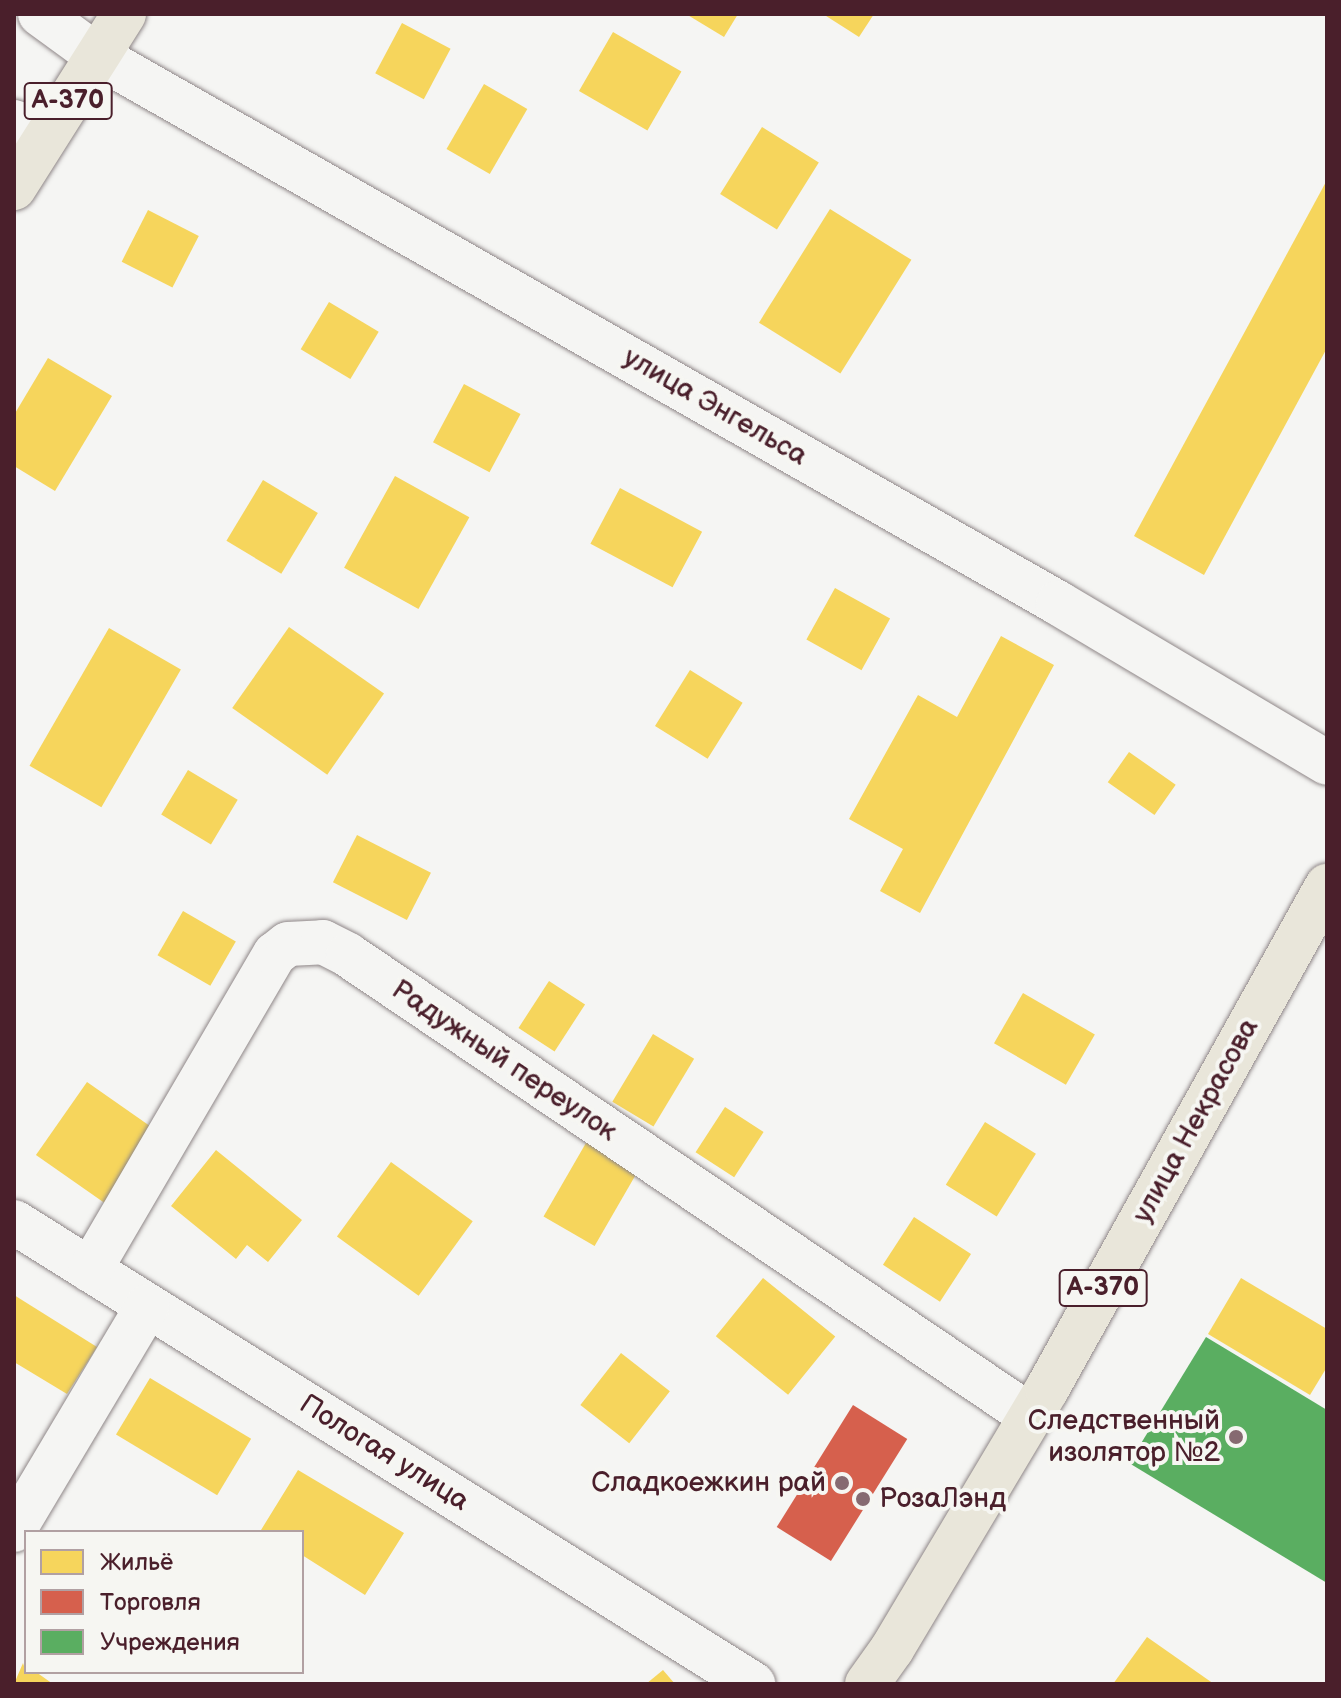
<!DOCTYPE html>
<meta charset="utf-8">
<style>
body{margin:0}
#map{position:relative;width:1341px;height:1698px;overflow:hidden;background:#f5f5f3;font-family:"Balsamiq Sans",sans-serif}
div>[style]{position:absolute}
.homes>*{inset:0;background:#f6d55c;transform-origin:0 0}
.shops>*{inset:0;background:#d6604d;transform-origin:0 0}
.public>*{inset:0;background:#5aae61}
.roads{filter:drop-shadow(0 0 2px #8f8788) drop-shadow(0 0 2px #8f8788)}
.minor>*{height:44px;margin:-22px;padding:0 22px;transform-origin:22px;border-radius:22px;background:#f5f5f3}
.highway>*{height:44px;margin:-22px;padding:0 22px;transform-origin:22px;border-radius:22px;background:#e9e6da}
.dots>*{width:22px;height:22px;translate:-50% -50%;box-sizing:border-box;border:4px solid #f6f6f2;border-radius:50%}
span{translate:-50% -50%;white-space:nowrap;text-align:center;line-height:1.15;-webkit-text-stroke:8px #f6f6f2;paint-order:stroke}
.shield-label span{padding:2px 6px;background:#f6f6f2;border:2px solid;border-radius:6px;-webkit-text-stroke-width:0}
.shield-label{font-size:26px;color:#4a1f2b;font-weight:700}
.street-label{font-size:28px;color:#4a1f2b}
.poi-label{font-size:28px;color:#4a1f2b}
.right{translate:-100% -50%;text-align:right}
.left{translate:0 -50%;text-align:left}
.frame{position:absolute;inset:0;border:16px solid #4a1f2b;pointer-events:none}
.legend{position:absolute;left:24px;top:1530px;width:280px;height:144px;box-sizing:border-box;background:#f6f6f2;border:2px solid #b1a0a2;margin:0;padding:10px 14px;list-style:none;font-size:24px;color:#4a1f2b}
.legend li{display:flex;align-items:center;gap:16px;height:40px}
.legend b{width:40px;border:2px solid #b1a0a2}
</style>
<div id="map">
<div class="homes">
<div style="clip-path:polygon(686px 14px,738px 14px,724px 37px)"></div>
<div style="clip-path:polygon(823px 14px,874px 14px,859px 37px)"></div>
<div style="left:402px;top:23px;width:55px;height:57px;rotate:28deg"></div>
<div style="left:613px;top:32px;width:79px;height:68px;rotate:30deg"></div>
<div style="left:484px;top:84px;width:50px;height:75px;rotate:30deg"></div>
<div style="left:762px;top:127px;width:67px;height:79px;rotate:32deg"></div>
<div style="clip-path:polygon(1327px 180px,1327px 348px,1204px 575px,1134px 536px)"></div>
<div style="left:830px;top:209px;width:96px;height:134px;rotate:32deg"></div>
<div style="left:148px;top:210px;width:57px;height:58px;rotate:27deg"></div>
<div style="left:329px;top:302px;width:58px;height:55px;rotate:31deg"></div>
<div style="clip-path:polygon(48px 358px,112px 396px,55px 491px,14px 466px,14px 415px)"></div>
<div style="left:464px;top:384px;width:64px;height:66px;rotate:28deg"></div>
<div style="left:395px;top:476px;width:85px;height:105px;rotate:29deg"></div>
<div style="left:263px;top:480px;width:64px;height:71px;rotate:31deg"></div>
<div style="left:620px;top:488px;width:93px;height:63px;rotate:28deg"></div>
<div style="left:835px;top:588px;width:63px;height:59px;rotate:29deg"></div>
<div style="left:289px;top:627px;width:116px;height:99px;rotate:35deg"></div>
<div style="left:109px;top:628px;width:83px;height:159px;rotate:30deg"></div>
<div style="clip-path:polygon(1001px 636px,1054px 665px,920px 913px,880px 891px,903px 849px,849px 819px,918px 695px,957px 717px)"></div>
<div style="left:690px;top:670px;width:62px;height:66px;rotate:32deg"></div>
<div style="left:1129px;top:752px;width:57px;height:37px;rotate:35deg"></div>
<div style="left:188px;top:770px;width:58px;height:52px;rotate:31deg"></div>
<div style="left:357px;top:835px;width:83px;height:53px;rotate:27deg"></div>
<div style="left:183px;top:911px;width:61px;height:51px;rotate:30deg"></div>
<div style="left:549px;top:981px;width:43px;height:56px;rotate:33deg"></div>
<div style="left:1023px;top:993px;width:83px;height:58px;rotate:30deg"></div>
<div style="left:653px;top:1034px;width:48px;height:79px;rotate:31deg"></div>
<div style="left:87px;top:1082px;width:86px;height:89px;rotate:35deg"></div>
<div style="left:725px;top:1107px;width:46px;height:54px;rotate:33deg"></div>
<div style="left:985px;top:1122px;width:60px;height:74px;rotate:32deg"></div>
<div style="left:590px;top:1136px;width:59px;height:93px;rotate:30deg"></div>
<div style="clip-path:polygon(216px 1150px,302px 1220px,268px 1262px,247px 1245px,236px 1259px,171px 1206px)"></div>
<div style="left:391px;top:1162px;width:101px;height:92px;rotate:36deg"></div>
<div style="left:914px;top:1217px;width:68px;height:57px;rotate:33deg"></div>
<div style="left:763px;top:1278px;width:93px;height:75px;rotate:39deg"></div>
<div style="clip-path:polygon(1241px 1278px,1327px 1329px,1327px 1367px,1310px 1395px,1208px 1334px)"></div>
<div style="clip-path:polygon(14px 1295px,97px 1347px,67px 1394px,14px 1362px)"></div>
<div style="left:621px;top:1353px;width:62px;height:66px;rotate:38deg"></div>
<div style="left:150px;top:1378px;width:118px;height:66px;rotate:31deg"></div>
<div style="clip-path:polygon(298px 1470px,404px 1533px,365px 1595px,302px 1555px,302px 1532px,261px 1530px)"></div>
<div style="clip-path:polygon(1147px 1637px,1214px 1684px,1113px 1684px)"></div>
<div style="clip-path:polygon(23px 1663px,26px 1672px,36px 1672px,53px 1684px,14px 1684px)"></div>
<div style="clip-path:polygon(663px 1670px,675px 1684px,646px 1684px)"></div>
</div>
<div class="shops">
<div style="left:853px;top:1405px;width:64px;height:144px;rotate:32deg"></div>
</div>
<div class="public">
<div style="clip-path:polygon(1206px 1337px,1327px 1410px,1327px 1583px,1129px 1463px)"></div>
</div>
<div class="roads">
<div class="minor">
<div style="left:40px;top:14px;width:73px;rotate:36.1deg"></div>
<div style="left:99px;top:57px;width:1104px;rotate:29.65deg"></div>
<div style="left:1058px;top:603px;width:313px;rotate:30.7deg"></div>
<div style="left:14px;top:122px;width:34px;rotate:19deg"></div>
<div style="left:14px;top:1222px;width:872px;rotate:32.01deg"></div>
<div style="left:90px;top:1270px;width:366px;rotate:-59.7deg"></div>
<div style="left:275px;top:954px;width:16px;rotate:-38deg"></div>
<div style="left:288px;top:944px;width:35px;rotate:-3deg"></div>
<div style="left:323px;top:942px;width:28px;rotate:27deg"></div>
<div style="left:348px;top:955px;width:822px;rotate:34.04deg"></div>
<div style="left:14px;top:1530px;width:260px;rotate:-59.2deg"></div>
</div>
<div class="highway">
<div style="left:14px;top:188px;width:206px;rotate:-57.7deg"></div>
<div style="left:867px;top:1684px;width:43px;rotate:-54.5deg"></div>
<div style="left:892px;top:1649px;width:303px;rotate:-59.2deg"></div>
<div style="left:1047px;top:1389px;width:576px;rotate:-60.9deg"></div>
</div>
</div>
<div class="dots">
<div style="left:1236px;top:1437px;background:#866a71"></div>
<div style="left:842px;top:1483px;background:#866a71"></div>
<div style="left:863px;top:1499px;background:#866a71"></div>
</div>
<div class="shield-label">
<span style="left:68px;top:101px">А-370</span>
<span style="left:1103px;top:1288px">А-370</span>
</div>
<div class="street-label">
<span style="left:715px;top:407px;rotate:30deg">улица Энгельса</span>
<span style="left:504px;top:1061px;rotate:34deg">Радужный переулок</span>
<span style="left:1196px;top:1121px;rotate:-61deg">улица Некрасова</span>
<span style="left:384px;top:1453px;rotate:32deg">Пологая улица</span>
</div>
<div class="poi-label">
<span class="right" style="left:1220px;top:1437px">Следственный<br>изолятор №2</span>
<span class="right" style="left:826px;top:1483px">Сладкоежкин рай</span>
<span class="left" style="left:879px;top:1499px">РозаЛэнд</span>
</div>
<div class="frame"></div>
<ul class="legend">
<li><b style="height:22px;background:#f6d55c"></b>Жильё</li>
<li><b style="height:22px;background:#d6604d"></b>Торговля</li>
<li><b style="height:22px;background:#5aae61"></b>Учреждения</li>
</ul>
</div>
